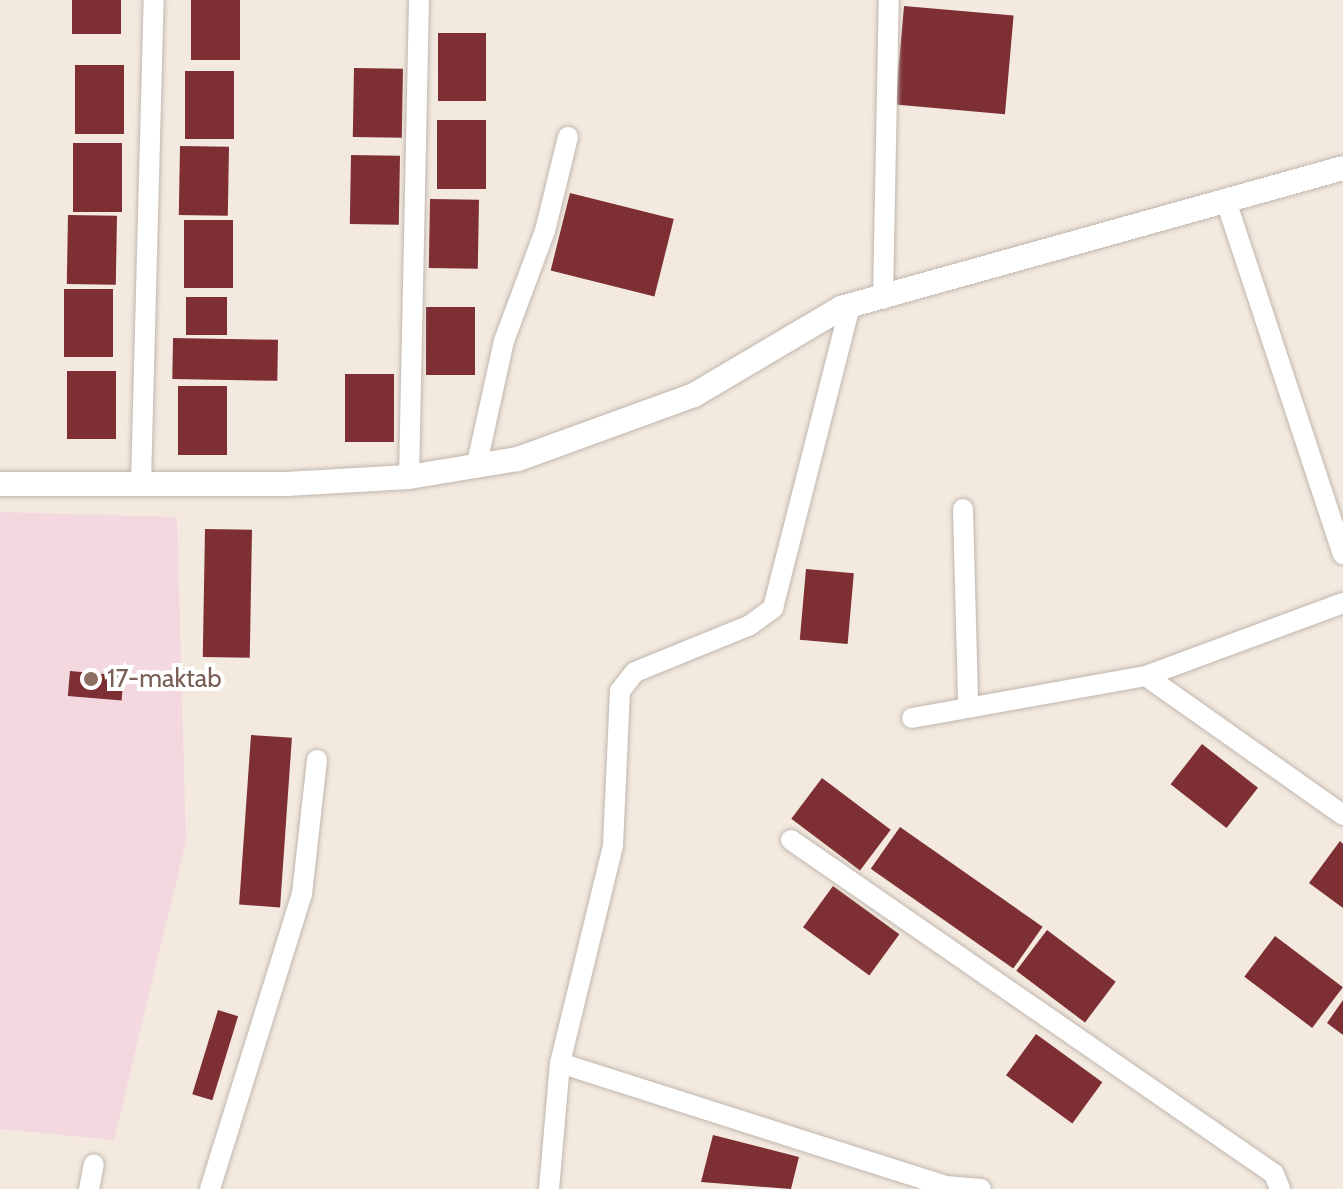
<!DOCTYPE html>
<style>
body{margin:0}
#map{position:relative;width:1343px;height:1189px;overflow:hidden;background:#f3e9df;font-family:Cabin,sans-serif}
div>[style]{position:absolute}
.education>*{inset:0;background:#f3d9df}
.building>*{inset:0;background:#7d2f33;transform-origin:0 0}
.roads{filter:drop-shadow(0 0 2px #c0b6ae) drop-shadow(0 0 2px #c0b6ae)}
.minor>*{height:20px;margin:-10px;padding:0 10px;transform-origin:10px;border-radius:10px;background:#fff}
.tertiary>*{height:24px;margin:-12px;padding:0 12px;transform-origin:12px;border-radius:12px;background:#fff}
.dots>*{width:22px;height:22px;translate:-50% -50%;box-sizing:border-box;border:4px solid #fff;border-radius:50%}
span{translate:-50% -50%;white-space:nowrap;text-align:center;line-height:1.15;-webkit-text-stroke:8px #fff;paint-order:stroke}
.education-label{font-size:26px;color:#785e54}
.left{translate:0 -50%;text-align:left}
</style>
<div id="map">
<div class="education">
<div style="clip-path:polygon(0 512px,177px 517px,186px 841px,114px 1140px,0 1129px)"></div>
</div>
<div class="building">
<div style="left:72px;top:0;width:49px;height:34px"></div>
<div style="left:191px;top:0;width:49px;height:60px"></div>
<div style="left:904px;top:6px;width:110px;height:99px;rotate:5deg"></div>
<div style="left:438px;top:33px;width:48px;height:68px"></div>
<div style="left:75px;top:65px;width:49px;height:69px"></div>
<div style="left:354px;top:68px;width:49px;height:69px;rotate:1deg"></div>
<div style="left:185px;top:71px;width:49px;height:68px"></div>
<div style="left:437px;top:120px;width:49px;height:69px"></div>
<div style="left:73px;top:143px;width:49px;height:69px"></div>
<div style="left:180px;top:146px;width:49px;height:69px;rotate:1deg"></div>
<div style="left:351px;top:155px;width:49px;height:69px;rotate:1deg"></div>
<div style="left:570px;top:193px;width:107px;height:80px;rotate:14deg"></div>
<div style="left:430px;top:199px;width:49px;height:69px;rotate:1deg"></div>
<div style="left:68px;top:215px;width:49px;height:69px;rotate:1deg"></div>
<div style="left:184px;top:220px;width:49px;height:68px"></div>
<div style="left:64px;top:289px;width:49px;height:68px"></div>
<div style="left:186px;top:297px;width:41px;height:38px"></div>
<div style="left:426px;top:307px;width:49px;height:68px"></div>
<div style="left:173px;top:338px;width:105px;height:41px;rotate:1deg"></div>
<div style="left:67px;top:371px;width:49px;height:68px"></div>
<div style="left:345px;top:374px;width:49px;height:68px"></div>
<div style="left:178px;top:386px;width:49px;height:69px"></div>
<div style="left:205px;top:529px;width:47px;height:128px;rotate:1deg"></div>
<div style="left:806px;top:569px;width:48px;height:71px;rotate:5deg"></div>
<div style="left:70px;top:671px;width:54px;height:25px;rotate:5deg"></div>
<div style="left:251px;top:735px;width:41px;height:170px;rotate:4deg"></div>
<div style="left:1202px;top:744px;width:71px;height:51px;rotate:38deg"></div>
<div style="left:822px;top:778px;width:86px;height:51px;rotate:37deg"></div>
<div style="left:900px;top:827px;width:174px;height:51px;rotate:35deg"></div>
<div style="clip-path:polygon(1340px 841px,1343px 844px,1343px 908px,1309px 883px)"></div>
<div style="left:833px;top:886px;width:82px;height:51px;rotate:36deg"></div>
<div style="left:1047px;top:930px;width:86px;height:51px;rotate:37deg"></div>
<div style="left:1275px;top:936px;width:85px;height:51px;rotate:37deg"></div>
<div style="clip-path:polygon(1343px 1000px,1343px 1035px,1327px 1023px)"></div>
<div style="left:218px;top:1010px;width:21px;height:88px;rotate:17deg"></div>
<div style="left:1036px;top:1034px;width:82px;height:51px;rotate:36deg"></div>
<div style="clip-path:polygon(713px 1135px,799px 1157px,791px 1189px,701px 1182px)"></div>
</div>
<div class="roads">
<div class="minor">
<div style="left:1227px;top:204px;width:369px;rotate:71.7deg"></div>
<div style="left:883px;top:299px;width:299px;rotate:-88.9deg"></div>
<div style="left:476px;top:468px;width:130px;rotate:-77.6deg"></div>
<div style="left:504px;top:341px;width:117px;rotate:-69.6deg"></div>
<div style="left:545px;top:231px;width:97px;rotate:-76.3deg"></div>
<div style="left:409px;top:477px;width:477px;rotate:-88.8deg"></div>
<div style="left:141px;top:483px;width:483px;rotate:-88.5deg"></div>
<div style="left:963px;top:509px;width:197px;rotate:88.5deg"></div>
<div style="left:1343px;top:603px;width:210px;rotate:159.7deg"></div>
<div style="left:1146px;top:676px;width:241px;rotate:35.2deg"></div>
<div style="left:912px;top:718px;width:238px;rotate:-10.2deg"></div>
<div style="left:791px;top:840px;width:587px;rotate:34.66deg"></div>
<div style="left:1274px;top:1174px;width:16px;rotate:68deg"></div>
<div style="left:560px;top:1063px;width:405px;rotate:17.7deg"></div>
<div style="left:946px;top:1186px;width:35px;rotate:5deg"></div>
<div style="left:89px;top:1189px;width:25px;rotate:-79deg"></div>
<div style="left:210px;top:1189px;width:309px;rotate:-72.7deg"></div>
<div style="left:302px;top:894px;width:135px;rotate:-83.6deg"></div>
<div style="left:549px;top:1189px;width:126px;rotate:-85deg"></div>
<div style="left:560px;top:1063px;width:224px;rotate:-76.3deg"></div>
<div style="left:613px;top:845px;width:154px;rotate:-87.4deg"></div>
<div style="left:620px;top:691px;width:24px;rotate:-52deg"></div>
<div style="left:635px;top:672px;width:124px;rotate:-22.2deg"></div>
<div style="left:750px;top:625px;width:29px;rotate:-36deg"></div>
<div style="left:773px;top:608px;width:312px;rotate:-75.7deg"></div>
</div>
<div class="tertiary">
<div style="left:0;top:484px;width:286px"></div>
<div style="left:286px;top:484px;width:123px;rotate:-3.3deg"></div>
<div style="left:409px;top:477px;width:110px;rotate:-9.4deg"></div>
<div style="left:518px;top:459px;width:187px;rotate:-20deg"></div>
<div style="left:694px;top:395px;width:171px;rotate:-30.6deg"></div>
<div style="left:841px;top:308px;width:521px;rotate:-15.58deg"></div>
</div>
</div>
<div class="dots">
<div style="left:91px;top:679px;background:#8d6e63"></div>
</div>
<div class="education-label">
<span class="left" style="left:107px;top:679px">17-maktab</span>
</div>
</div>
